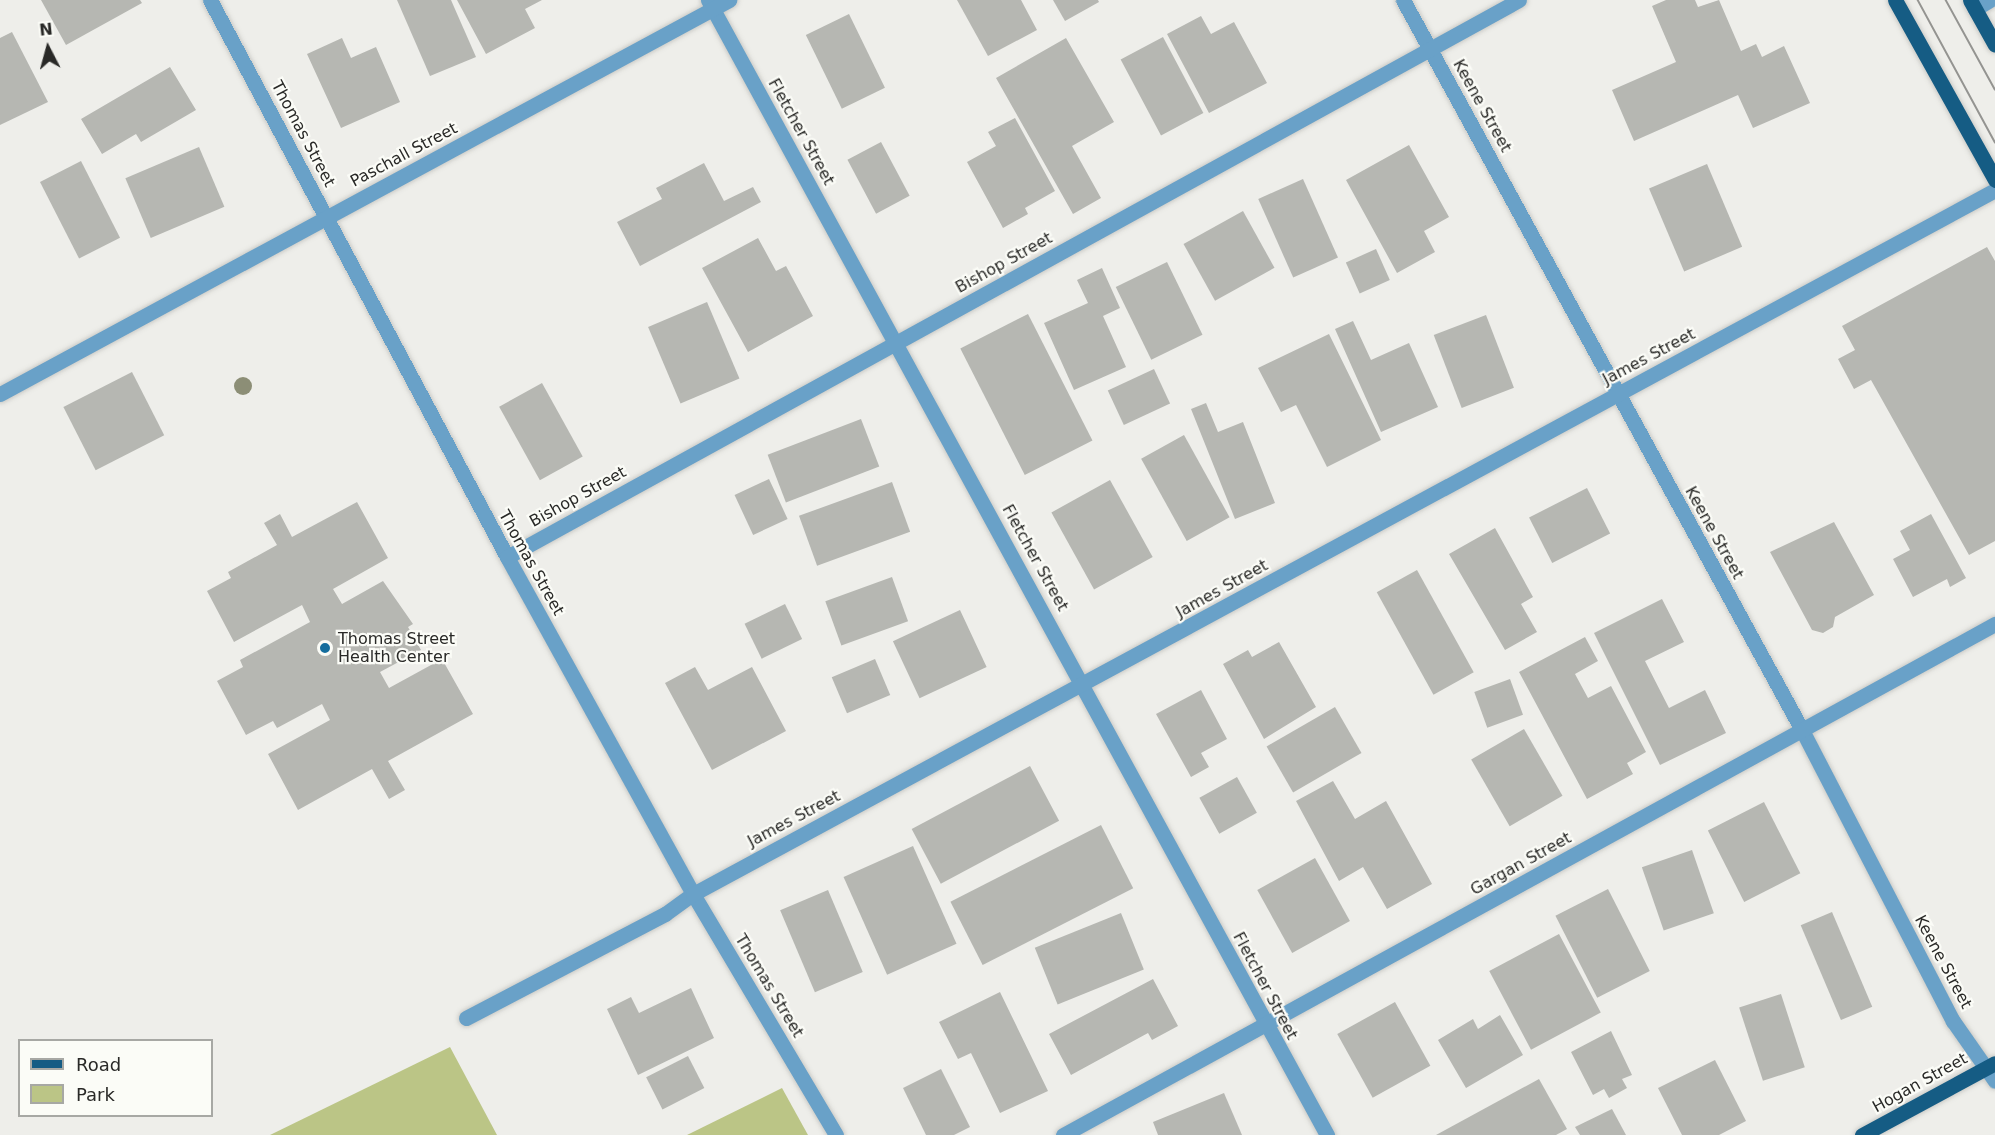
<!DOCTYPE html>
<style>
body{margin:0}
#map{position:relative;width:1995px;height:1135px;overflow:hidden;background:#eeeeea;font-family:"DejaVu Sans",sans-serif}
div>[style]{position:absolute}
.green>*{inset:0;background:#bbc586}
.building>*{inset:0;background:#b6b7b2;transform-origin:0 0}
.roads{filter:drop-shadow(0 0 2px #cbcbc7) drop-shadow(0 0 2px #cbcbc7)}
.minor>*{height:15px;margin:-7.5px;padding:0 7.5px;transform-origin:7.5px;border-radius:7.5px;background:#69a1c8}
.major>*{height:15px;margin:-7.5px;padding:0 7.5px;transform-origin:7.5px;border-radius:7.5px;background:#155c84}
.tram>*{height:1.5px;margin:-0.75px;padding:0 0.75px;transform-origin:0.75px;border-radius:0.75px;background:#949491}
.trees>*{width:18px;height:18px;margin:-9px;border-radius:50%;background:#8c8e76}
.dots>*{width:16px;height:16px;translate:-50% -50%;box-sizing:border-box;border:3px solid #fbfcf7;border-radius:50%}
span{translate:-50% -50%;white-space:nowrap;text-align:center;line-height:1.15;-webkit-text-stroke:4.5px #fbfcf7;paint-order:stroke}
.street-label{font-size:16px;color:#292927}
.poi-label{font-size:16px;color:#292927}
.left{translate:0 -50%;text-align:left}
.legend{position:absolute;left:18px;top:1039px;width:195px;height:78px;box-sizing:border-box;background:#fbfcf7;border:2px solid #a7a8a4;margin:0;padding:8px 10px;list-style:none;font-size:18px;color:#292927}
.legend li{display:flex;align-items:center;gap:12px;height:30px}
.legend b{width:30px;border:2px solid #a7a8a4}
.north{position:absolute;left:18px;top:18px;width:60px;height:60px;-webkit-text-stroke:4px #fbfcf7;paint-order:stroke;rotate:354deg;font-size:16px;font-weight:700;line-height:24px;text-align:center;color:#292927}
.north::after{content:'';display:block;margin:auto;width:21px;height:27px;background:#292927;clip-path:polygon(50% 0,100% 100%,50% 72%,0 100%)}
</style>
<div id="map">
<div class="green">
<div style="clip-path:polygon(450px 1047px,497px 1135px,270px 1135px)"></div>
<div style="clip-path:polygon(782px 1088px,808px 1135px,687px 1135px)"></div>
</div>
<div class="building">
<div style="clip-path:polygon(41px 0,140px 0,142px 3px,66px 45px)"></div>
<div style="clip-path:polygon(397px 0,451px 0,476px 57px,430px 76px)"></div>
<div style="clip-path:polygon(457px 0,542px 0,525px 9px,535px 28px,486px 54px)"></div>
<div style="clip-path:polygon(957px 0,1021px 0,1037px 30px,988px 56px)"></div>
<div style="clip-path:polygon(1053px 0,1098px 0,1099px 2px,1065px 21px)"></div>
<div style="clip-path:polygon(1666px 0,1695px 0,1698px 7px,1719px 0,1741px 51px,1756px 44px,1762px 57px,1784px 46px,1810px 103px,1753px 128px,1738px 95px,1634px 141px,1612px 90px,1676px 62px,1652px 6px)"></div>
<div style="left:849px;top:14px;width:82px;height:48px;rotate:64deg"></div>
<div style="clip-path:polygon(1201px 16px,1211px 34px,1234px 22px,1267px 83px,1209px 113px,1167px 34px)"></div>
<div style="clip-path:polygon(12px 32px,48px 102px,0 125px,0 38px)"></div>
<div style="left:1163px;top:37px;width:86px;height:48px;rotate:62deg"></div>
<div style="clip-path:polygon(342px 38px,351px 58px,376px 47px,400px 102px,341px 128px,307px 54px)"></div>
<div style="clip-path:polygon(1066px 38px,1114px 122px,1072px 146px,1101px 198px,1073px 214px,996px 78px)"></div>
<div style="clip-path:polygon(170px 67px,196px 110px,141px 142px,136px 134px,102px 154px,81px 119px)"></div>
<div style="clip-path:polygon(1015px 118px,1055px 191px,1025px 208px,1028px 214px,1003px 228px,967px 162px,996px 146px,988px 132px)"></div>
<div style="left:881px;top:142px;width:61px;height:38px;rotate:62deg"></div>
<div style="clip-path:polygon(1409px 145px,1449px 217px,1424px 231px,1435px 252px,1397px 273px,1346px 180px)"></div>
<div style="left:199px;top:147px;width:65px;height:80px;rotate:67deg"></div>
<div style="left:81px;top:161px;width:86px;height:46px;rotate:63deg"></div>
<div style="clip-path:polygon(704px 163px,724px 201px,753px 187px,761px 202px,640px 266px,617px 222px,662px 199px,656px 188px)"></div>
<div style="left:1707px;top:164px;width:90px;height:63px;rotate:67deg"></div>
<div style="left:1303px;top:179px;width:86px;height:49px;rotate:66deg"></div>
<div style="left:1243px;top:211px;width:65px;height:68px;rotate:61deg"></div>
<div style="clip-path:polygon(758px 238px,776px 271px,786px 266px,813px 316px,748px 352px,702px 268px)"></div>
<div style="clip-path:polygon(1987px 247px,1995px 261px,1995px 541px,1969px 555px,1871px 380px,1854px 389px,1838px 359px,1855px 350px,1842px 326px)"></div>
<div style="left:1376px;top:249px;width:34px;height:33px;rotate:66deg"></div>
<div style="left:1167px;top:262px;width:81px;height:57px;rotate:64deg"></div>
<div style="clip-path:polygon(1102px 268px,1120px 308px,1103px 316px,1126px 367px,1074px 390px,1044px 323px,1088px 303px,1077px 280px)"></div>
<div style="left:707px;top:302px;width:83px;height:64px;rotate:67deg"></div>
<div style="left:1028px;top:314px;width:142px;height:76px;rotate:63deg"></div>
<div style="left:1486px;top:315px;width:78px;height:56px;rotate:69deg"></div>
<div style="clip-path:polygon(1353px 321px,1371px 360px,1409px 343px,1438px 407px,1381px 432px,1335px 329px)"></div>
<div style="clip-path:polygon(1329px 334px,1381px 440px,1327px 467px,1296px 405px,1281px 412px,1258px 368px)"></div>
<div style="left:1154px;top:369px;width:38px;height:51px;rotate:65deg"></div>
<div style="left:132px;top:372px;width:71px;height:77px;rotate:63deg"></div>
<div style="left:542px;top:383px;width:84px;height:49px;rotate:61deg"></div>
<div style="clip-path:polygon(1206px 403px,1218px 432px,1243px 422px,1275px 503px,1235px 519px,1191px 409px)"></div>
<div style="left:861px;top:419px;width:51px;height:100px;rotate:69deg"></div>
<div style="left:1184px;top:435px;width:94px;height:49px;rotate:61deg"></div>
<div style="left:769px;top:479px;width:44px;height:38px;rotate:65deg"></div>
<div style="left:1110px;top:480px;width:88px;height:67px;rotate:61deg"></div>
<div style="left:892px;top:482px;width:53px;height:99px;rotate:70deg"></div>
<div style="left:1587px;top:488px;width:51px;height:65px;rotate:63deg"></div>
<div style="clip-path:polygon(357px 502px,388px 558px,333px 589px,342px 604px,383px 581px,413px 624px,408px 627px,421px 650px,380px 672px,389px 688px,442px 659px,473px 714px,388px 761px,405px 790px,389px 799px,372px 769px,298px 810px,268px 754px,330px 720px,322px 704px,277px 728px,273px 721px,246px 735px,217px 681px,243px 667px,240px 660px,310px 622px,302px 605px,234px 642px,207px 591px,231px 578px,228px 572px,277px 545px,264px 523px,280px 514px,292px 537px)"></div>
<div style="clip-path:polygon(1931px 514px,1966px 578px,1950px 587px,1947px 579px,1913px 597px,1893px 559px,1910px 550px,1900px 531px)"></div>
<div style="clip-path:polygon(1834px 522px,1874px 595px,1835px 617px,1833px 627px,1823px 633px,1812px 630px,1770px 552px)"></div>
<div style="clip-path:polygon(1495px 528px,1533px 597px,1521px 604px,1537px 632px,1505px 650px,1449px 554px)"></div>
<div style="left:1417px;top:570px;width:117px;height:46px;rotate:61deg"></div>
<div style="left:892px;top:577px;width:47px;height:71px;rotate:70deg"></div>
<div style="clip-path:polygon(1662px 599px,1684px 642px,1645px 661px,1669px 708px,1705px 690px,1726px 733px,1660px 765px,1594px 633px)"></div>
<div style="left:785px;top:604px;width:39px;height:45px;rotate:64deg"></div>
<div style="left:960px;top:610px;width:63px;height:74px;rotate:65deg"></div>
<div style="clip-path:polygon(1585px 637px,1598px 661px,1575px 674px,1588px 698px,1611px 686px,1646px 752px,1627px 763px,1633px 774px,1587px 799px,1519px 672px)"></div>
<div style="clip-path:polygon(1279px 642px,1316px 707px,1264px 739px,1223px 664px,1248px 650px,1252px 657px)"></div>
<div style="left:875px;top:659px;width:39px;height:47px;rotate:67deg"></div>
<div style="clip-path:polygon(695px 667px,708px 690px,752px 667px,786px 731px,712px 770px,665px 683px)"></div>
<div style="left:1510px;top:679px;width:38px;height:38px;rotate:70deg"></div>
<div style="clip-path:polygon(1201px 690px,1227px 739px,1201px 753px,1209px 767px,1191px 777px,1156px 714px)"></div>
<div style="left:1335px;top:707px;width:53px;height:79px;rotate:60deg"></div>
<div style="left:1524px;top:729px;width:77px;height:61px;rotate:60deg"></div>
<div style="left:1030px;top:766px;width:62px;height:134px;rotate:62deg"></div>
<div style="left:1237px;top:777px;width:41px;height:43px;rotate:61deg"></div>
<div style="clip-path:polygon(1333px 781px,1355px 819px,1386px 801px,1432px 884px,1387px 909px,1363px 867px,1339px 881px,1296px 801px)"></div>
<div style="left:1764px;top:802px;width:80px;height:63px;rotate:63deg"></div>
<div style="left:1101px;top:825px;width:71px;height:169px;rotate:63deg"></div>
<div style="left:913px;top:846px;width:107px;height:76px;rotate:66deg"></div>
<div style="left:1692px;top:850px;width:67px;height:53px;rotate:71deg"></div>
<div style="left:1315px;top:858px;width:72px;height:66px;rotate:61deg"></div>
<div style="left:1608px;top:889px;width:92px;height:59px;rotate:63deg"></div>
<div style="left:828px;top:890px;width:89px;height:52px;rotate:67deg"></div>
<div style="left:1832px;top:912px;width:103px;height:34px;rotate:67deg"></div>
<div style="left:1121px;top:913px;width:61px;height:93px;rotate:68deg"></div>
<div style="left:1559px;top:934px;width:89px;height:79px;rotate:62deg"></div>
<div style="clip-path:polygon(1153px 979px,1178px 1026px,1152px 1040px,1148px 1033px,1071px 1075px,1049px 1034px)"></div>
<div style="clip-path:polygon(691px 988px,714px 1038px,638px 1075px,607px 1009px,631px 997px,639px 1013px)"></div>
<div style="clip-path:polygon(1000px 992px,1048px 1091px,1000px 1113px,971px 1053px,958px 1059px,939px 1022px)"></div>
<div style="left:1781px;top:994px;width:77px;height:44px;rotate:72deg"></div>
<div style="left:1395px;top:1002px;width:73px;height:66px;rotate:61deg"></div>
<div style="clip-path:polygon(1500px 1015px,1523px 1055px,1466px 1088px,1438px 1040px,1473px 1019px,1478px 1029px)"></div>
<div style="clip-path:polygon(1611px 1031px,1632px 1075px,1622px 1079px,1627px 1088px,1609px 1098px,1604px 1089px,1593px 1095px,1571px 1052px)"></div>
<div style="left:688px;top:1056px;width:36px;height:47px;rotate:63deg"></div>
<div style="clip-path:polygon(1715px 1060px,1746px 1121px,1719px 1135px,1682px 1135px,1658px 1088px)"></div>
<div style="clip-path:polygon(941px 1069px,970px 1127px,954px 1135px,926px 1135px,903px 1088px)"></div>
<div style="clip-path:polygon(1539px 1079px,1567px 1129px,1556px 1135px,1436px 1135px)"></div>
<div style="clip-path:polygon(1224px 1093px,1242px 1135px,1158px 1135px,1153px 1122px)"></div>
<div style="clip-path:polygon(1612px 1109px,1626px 1135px,1580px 1135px,1575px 1127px)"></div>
</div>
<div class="roads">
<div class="minor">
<div style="left:210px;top:0;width:631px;rotate:61.93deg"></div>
<div style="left:507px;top:557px;width:385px;rotate:61.1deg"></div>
<div style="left:693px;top:894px;width:280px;rotate:59.3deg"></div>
<div style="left:708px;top:0;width:1293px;rotate:61.39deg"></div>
<div style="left:1403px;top:0;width:832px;rotate:61.34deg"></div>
<div style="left:1802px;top:730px;width:328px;rotate:62.6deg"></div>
<div style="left:1953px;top:1021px;width:73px;rotate:55deg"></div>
<div style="left:1975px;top:9px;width:17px;rotate:-31deg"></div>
<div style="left:0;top:394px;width:829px;rotate:-28.39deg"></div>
<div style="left:507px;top:557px;width:1155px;rotate:-28.83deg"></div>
<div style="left:466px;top:1018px;width:225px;rotate:-27.6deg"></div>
<div style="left:665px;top:914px;width:34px;rotate:-36deg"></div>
<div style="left:693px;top:894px;width:1480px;rotate:-28.4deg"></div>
<div style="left:1063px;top:1135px;width:1063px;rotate:-28.74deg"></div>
</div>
<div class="major">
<div style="left:1895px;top:0;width:206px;rotate:60.9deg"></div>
<div style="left:1970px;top:0;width:51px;rotate:60.9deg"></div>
<div style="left:1862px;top:1135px;width:151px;rotate:-28.4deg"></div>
</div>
</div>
<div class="tram">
<div style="left:1918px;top:0;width:162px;rotate:61.5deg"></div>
<div style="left:1946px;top:0;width:102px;rotate:61.2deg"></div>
</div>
<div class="trees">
<div style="left:243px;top:386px"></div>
</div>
<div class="dots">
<div style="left:325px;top:648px;background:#156d9d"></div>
</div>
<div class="street-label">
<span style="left:1482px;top:106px;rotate:61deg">Keene Street</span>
<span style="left:801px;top:132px;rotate:61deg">Fletcher Street</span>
<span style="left:303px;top:134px;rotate:62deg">Thomas Street</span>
<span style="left:404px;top:155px;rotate:-28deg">Paschall Street</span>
<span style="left:1004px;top:263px;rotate:-29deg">Bishop Street</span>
<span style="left:1649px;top:357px;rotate:-28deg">James Street</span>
<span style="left:578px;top:497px;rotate:-29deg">Bishop Street</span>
<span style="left:1714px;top:533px;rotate:61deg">Keene Street</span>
<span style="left:1035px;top:558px;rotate:61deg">Fletcher Street</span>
<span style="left:531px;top:563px;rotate:61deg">Thomas Street</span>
<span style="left:1222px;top:589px;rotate:-29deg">James Street</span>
<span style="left:794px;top:819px;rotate:-28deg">James Street</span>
<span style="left:1521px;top:864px;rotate:-29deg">Gargan Street</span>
<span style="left:1943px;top:962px;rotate:62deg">Keene Street</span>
<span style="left:769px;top:986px;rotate:59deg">Thomas Street</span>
<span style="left:1265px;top:986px;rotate:62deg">Fletcher Street</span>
<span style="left:1920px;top:1083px;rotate:-29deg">Hogan Street</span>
</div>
<div class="poi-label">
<span class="left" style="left:338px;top:648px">Thomas Street<br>Health Center</span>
</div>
<ul class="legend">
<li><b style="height:8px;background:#155c84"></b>Road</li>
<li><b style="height:16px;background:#bbc586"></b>Park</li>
</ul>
<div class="north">N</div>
</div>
